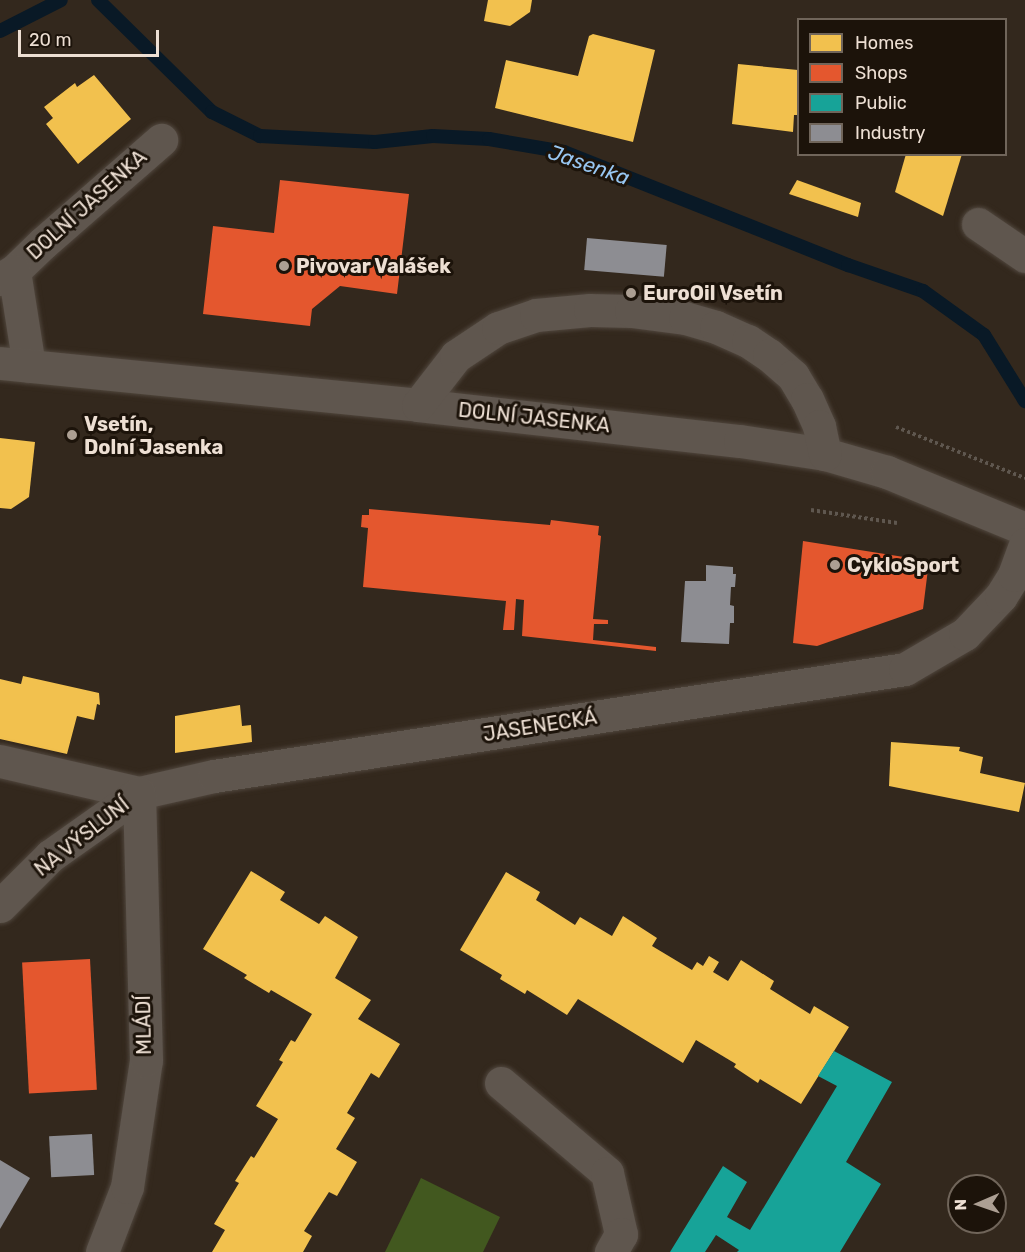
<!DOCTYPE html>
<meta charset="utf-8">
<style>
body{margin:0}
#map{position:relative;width:1025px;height:1252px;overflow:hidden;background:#33281d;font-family:Rubik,sans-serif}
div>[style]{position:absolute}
.green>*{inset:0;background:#42581f}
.homes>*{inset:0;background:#f2c14e}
.shops>*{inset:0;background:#e4572e;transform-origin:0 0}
.public>*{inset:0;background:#17a398}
.industry>*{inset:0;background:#8d8d92;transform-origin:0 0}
.stream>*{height:14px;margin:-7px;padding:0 7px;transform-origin:7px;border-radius:7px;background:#091926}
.path>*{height:4px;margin-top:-2px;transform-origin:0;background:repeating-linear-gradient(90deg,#5f574f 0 3px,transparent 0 6px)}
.roads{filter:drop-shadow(0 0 2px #50463d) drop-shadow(0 0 2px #50463d)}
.minor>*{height:33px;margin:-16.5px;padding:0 16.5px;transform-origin:16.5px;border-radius:16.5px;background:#5f564e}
.dots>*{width:16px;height:16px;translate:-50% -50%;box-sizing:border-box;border:3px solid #1c130a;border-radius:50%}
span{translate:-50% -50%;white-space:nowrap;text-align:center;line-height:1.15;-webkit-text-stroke:6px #1c130a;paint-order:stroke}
.street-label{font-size:20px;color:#eddfd3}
.poi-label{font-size:20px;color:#eddfd3;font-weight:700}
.left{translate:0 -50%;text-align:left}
.water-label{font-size:21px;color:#98c7f3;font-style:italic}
.legend{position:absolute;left:797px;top:18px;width:210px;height:138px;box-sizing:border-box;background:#1c130a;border:2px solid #70655a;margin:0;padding:8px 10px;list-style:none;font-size:18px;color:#eddfd3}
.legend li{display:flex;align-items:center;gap:12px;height:30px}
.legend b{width:30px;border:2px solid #70655a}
.north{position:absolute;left:947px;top:1174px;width:60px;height:60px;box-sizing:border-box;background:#1c130a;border:2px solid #70655a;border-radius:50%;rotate:268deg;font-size:16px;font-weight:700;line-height:24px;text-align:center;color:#eddfd3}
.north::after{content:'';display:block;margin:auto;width:21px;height:27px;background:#ac9f93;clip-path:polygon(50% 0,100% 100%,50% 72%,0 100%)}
.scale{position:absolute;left:18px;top:30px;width:141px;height:27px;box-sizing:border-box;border:3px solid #eddfd3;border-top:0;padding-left:8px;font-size:18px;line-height:21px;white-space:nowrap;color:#eddfd3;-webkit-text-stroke:4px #1c130a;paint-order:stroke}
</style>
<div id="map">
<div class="green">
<div style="clip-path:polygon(421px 1178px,500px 1217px,483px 1252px,385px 1252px)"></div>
</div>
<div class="homes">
<div style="clip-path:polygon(488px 0,532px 0,530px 12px,510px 26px,484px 21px)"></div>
<div style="clip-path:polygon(593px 34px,655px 50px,633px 142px,495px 108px,506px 60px,578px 76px,589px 36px)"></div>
<div style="clip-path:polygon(738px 64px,798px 70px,798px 115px,794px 115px,793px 132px,732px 124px)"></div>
<div style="clip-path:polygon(94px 75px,131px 119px,78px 164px,46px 124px,53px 118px,44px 107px,75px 83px,77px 87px)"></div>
<div style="clip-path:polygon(906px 154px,962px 154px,943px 216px,895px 192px)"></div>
<div style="clip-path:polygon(797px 180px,861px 203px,858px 217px,789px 194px)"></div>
<div style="clip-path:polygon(0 438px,35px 442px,29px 497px,11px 509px,0 508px)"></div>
<div style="clip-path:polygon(23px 676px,99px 693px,100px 705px,97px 704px,94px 720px,77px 716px,67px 754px,0 739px,0 679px,21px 684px)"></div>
<div style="clip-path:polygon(240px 705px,242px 726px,251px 725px,252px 742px,175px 753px,175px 716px)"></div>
<div style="clip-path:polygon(891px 742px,960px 747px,959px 751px,983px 757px,980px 773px,1025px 783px,1019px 812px,889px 786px)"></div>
<div style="clip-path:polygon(251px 871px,285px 892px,280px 900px,319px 924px,325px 916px,358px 937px,335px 978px,371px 1000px,358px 1019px,400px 1044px,379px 1078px,371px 1073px,347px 1113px,355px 1118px,336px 1149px,357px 1162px,337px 1196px,329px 1192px,304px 1231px,312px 1236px,303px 1252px,212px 1252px,225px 1230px,214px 1224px,239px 1183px,235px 1181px,251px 1156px,254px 1158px,278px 1119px,256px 1106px,283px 1062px,279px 1060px,291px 1040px,295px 1042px,312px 1014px,271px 990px,269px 993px,244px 978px,247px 975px,203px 949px)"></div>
<div style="clip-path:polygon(506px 872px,540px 892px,536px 900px,575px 925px,580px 917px,612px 936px,623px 916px,657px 938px,652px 946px,692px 970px,697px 962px,703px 966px,709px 956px,719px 962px,713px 972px,728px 981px,741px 960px,774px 981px,770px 989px,810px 1014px,814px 1006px,849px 1027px,801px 1104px,760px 1079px,758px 1083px,734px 1067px,736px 1064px,696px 1040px,683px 1063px,578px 999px,567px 1015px,527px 990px,525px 994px,500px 979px,502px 975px,460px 950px)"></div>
</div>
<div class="shops">
<div style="clip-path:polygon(280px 180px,409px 194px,397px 294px,340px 286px,312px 309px,310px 326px,203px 314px,213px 226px,274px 233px)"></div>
<div style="clip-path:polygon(369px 509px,550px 525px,551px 520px,599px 526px,598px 535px,601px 536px,593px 619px,608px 620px,608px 624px,594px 624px,593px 640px,656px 647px,656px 651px,522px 636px,524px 600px,516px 599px,514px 630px,503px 630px,506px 601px,363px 587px,368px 528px,361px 527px,362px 515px,369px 515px)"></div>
<div style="clip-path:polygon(803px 541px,929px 561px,923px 609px,817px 646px,793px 643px)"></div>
<div style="left:90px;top:959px;width:131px;height:68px;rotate:87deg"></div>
</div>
<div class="public">
<div style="clip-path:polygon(834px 1051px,892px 1082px,846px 1162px,881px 1184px,840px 1252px,737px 1252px,739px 1250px,716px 1235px,705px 1252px,670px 1252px,723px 1166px,747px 1182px,727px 1217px,750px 1230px,837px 1086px,818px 1076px)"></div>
</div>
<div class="industry">
<div style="left:587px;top:238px;width:80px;height:32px;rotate:5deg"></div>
<div style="clip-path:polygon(706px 565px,733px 567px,733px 574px,736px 574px,735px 587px,731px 587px,730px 605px,734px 606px,734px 623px,730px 623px,729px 644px,681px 642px,685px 581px,706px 581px)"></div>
<div style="left:92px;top:1134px;width:41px;height:43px;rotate:87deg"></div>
<div style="clip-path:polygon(0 1160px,30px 1178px,0 1229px)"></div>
</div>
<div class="stream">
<div style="left:98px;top:0;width:160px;rotate:44.5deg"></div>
<div style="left:212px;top:112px;width:54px;rotate:26.6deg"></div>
<div style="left:260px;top:136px;width:115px;rotate:3deg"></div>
<div style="left:375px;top:142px;width:58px;rotate:-5.9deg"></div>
<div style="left:433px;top:136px;width:56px;rotate:3.1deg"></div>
<div style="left:489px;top:139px;width:76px;rotate:9.8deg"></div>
<div style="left:564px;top:152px;width:306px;rotate:21.7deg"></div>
<div style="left:848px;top:265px;width:79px;rotate:19.1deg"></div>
<div style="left:923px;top:291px;width:75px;rotate:35.8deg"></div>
<div style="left:984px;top:335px;width:78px;rotate:58.2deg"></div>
<div style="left:0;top:31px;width:68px;rotate:-26.9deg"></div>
</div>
<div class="path">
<div style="left:896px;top:427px;width:139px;rotate:21.6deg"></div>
<div style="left:811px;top:510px;width:87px;rotate:8.6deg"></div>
</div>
<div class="roads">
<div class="minor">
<div style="left:978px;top:224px;width:57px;rotate:34.2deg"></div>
<div style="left:14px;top:271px;width:40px;rotate:-44deg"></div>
<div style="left:43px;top:243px;width:157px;rotate:-41.1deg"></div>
<div style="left:0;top:279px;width:16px;rotate:-30deg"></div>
<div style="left:14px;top:271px;width:96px;rotate:81deg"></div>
<div style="left:0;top:363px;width:420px;rotate:5.7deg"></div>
<div style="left:418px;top:405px;width:324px;rotate:6.4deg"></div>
<div style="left:740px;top:441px;width:86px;rotate:8.7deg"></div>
<div style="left:825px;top:454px;width:65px;rotate:16.2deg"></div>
<div style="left:887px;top:472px;width:149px;rotate:22.4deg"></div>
<div style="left:418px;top:405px;width:62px;rotate:-52.2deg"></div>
<div style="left:456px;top:356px;width:50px;rotate:-33.7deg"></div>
<div style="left:498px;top:328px;width:40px;rotate:-18.9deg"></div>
<div style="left:536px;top:315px;width:54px;rotate:-5.3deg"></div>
<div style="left:590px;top:310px;width:41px;rotate:1.4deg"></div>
<div style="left:631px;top:311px;width:54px;rotate:7.4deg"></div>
<div style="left:685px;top:318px;width:32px;rotate:16deg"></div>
<div style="left:716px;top:327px;width:35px;rotate:24deg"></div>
<div style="left:748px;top:341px;width:25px;rotate:34deg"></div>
<div style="left:769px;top:355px;width:32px;rotate:41deg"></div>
<div style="left:793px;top:376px;width:27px;rotate:59deg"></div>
<div style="left:807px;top:399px;width:30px;rotate:66deg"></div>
<div style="left:819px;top:426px;width:29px;rotate:78deg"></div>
<div style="left:0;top:761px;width:143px;rotate:13deg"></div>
<div style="left:139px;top:793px;width:77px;rotate:-12.8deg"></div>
<div style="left:214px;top:776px;width:699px;rotate:-8.8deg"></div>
<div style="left:905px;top:669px;width:69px;rotate:-30.3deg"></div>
<div style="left:965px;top:634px;width:52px;rotate:-46.5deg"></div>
<div style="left:1001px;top:596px;width:25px;rotate:-58deg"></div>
<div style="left:1014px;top:575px;width:33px;rotate:-70deg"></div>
<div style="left:0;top:906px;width:71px;rotate:-45deg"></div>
<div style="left:50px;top:856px;width:109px;rotate:-35.3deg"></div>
<div style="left:501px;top:1083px;width:139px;rotate:40.3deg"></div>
<div style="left:607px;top:1173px;width:63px;rotate:77.1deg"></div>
<div style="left:621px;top:1234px;width:21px;rotate:119deg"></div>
<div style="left:102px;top:1252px;width:70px;rotate:-69deg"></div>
<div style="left:127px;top:1187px;width:128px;rotate:-81.5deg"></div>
<div style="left:146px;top:1060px;width:267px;rotate:-91.5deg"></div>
</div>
</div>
<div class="dots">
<div style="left:284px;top:266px;background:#ac9f93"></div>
<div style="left:631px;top:293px;background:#ac9f93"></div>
<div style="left:72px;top:435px;background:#ac9f93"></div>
<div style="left:835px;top:565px;background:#ac9f93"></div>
</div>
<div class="street-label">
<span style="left:87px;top:205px;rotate:-42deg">DOLNÍ JASENKA</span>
<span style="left:534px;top:418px;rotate:6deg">DOLNÍ JASENKA</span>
<span style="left:540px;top:726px;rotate:-9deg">JASENECKÁ</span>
<span style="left:82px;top:837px;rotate:-38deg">NA VÝSLUNÍ</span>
<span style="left:144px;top:1025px;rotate:-91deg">MLÁDÍ</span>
</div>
<div class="poi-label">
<span class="left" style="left:296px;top:266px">Pivovar Valášek</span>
<span class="left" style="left:643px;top:293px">EuroOil Vsetín</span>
<span class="left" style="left:84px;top:436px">Vsetín,<br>Dolní Jasenka</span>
<span class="left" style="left:847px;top:565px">CykloSport</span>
</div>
<div class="water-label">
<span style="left:589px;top:165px;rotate:19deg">Jasenka</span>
</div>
<ul class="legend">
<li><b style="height:16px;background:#f2c14e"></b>Homes</li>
<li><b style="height:16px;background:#e4572e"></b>Shops</li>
<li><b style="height:16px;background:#17a398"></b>Public</li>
<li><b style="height:16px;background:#8d8d92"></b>Industry</li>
</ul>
<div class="north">N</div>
<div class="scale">20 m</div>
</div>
